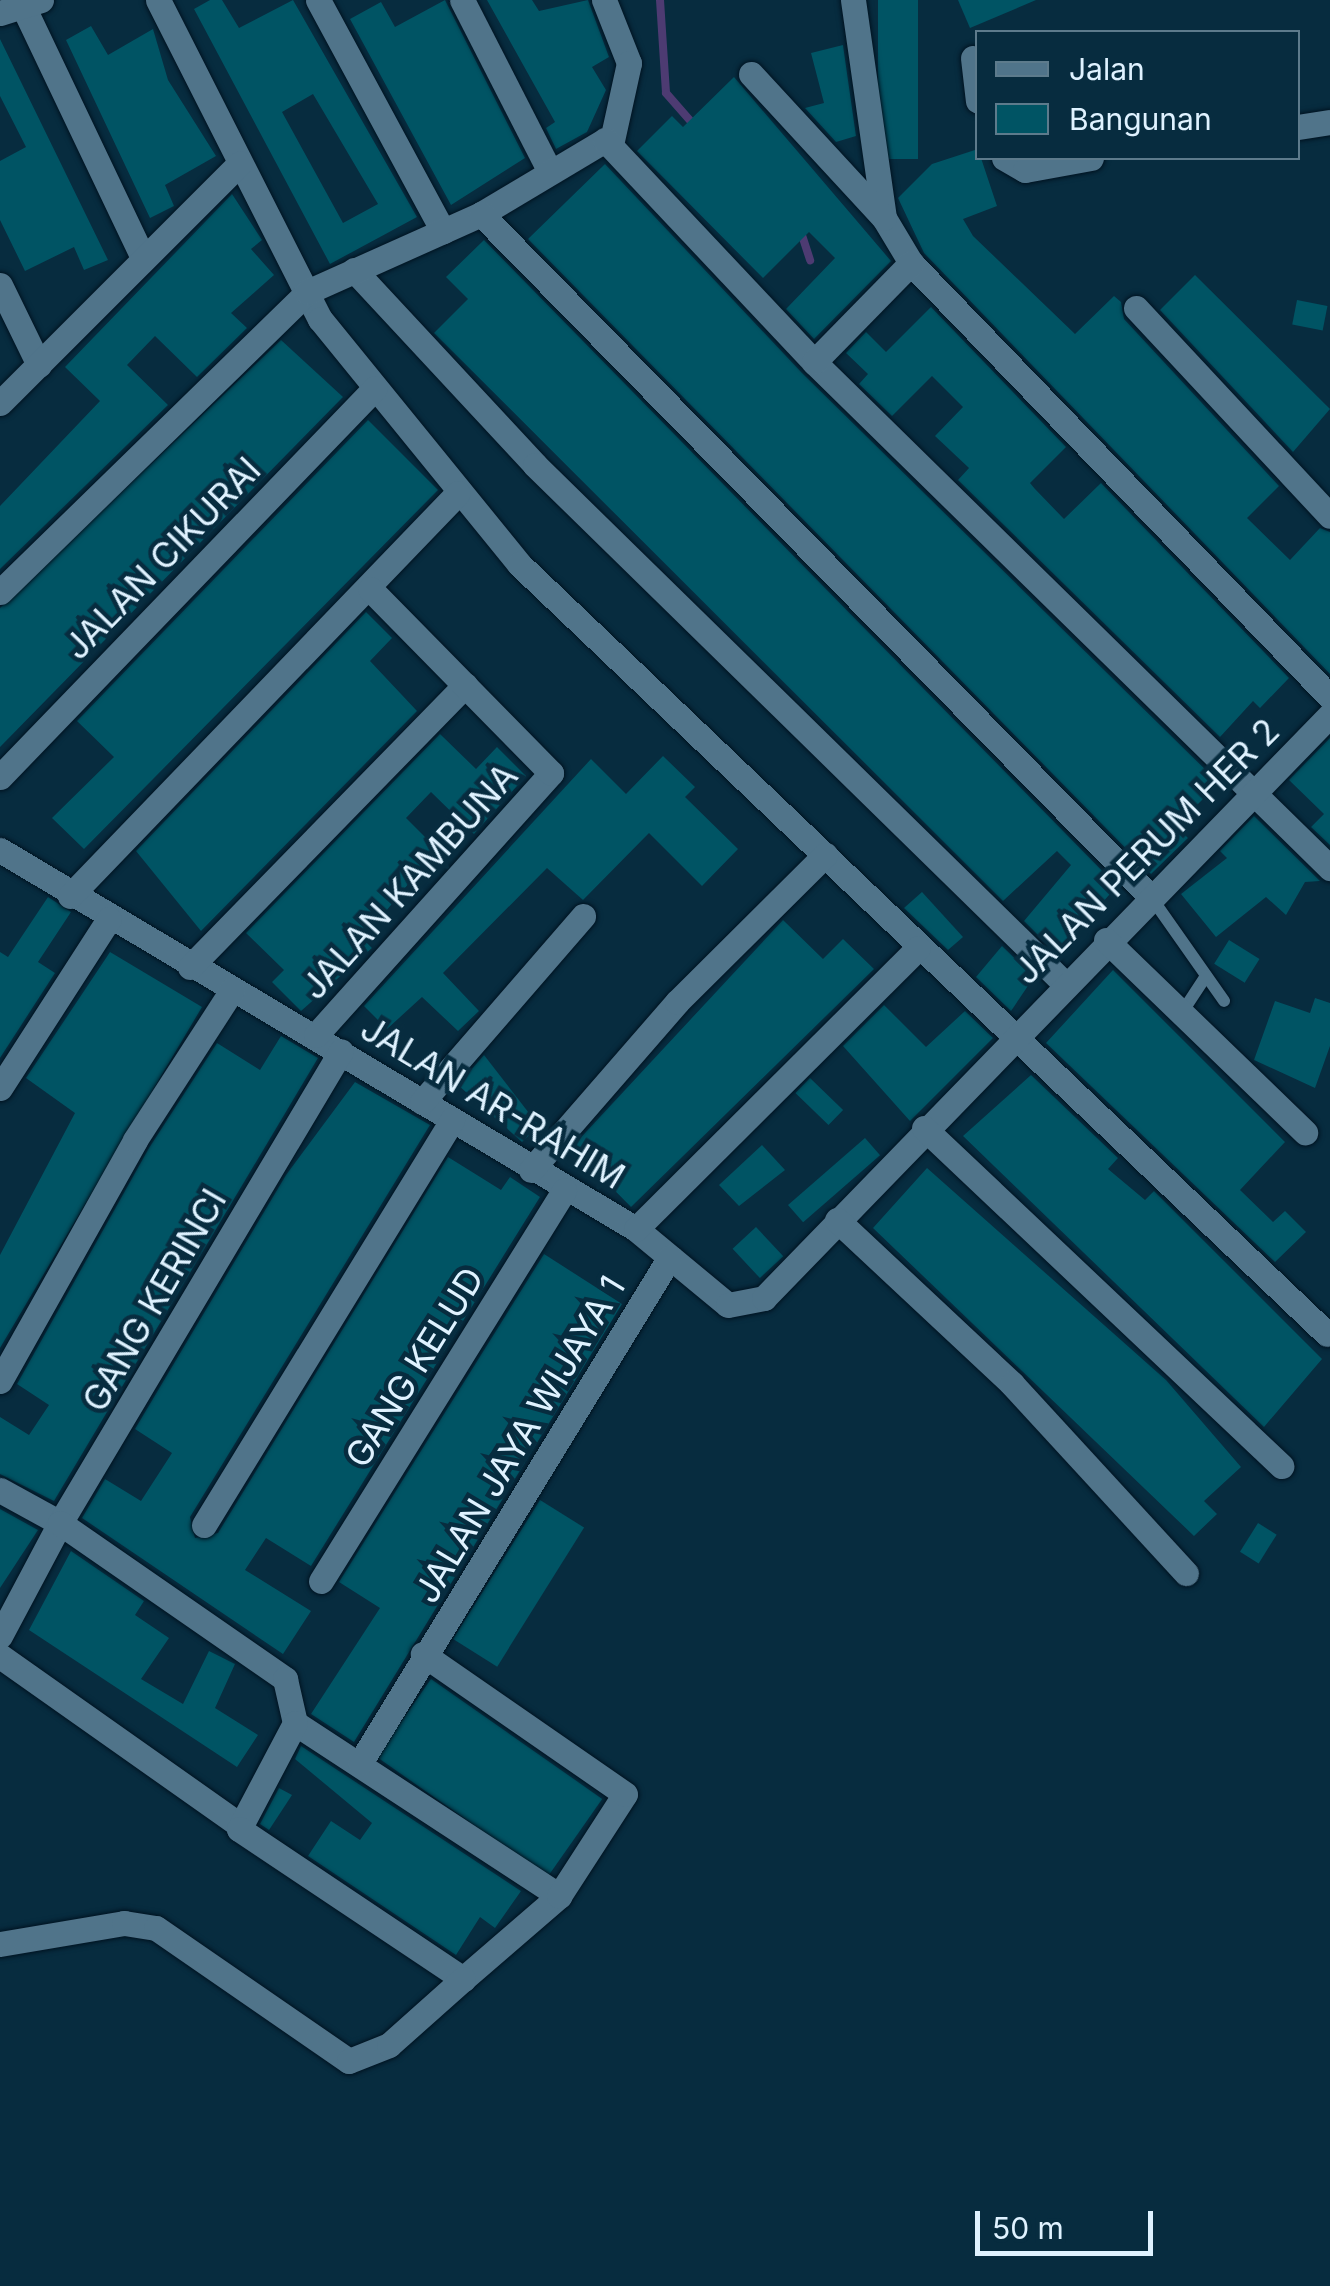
<!DOCTYPE html>
<style>
body{margin:0}
#map{position:relative;width:1330px;height:2286px;overflow:hidden;background:#072c3f;font-family:Inter,sans-serif}
div>[style]{position:absolute}
.stream>*{height:8px;margin:-4px;padding:0 4px;transform-origin:4px;border-radius:4px;background:#4d3b72}
.building>*{inset:0;background:#005464;transform-origin:0 0}
.roads{filter:drop-shadow(0 0 2px #001321) drop-shadow(0 0 2px #001321)}
.lane>*{height:12px;margin:-6px;padding:0 6px;transform-origin:6px;border-radius:6px;background:#50748a}
.street>*{height:25px;margin:-12.5px;padding:0 12.5px;transform-origin:12.5px;border-radius:12.5px;background:#50748a}
span{translate:-50% -50%;white-space:nowrap;text-align:center;line-height:1.15;-webkit-text-stroke:9px #072c3f;paint-order:stroke}
.street-label{font-size:35px;color:#dff2ff}
.legend{position:absolute;left:975px;top:30px;width:325px;height:130px;box-sizing:border-box;background:#072c3f;border:2px solid #5d7b8c;margin:0;padding:12px 18px;list-style:none;font-size:30px;color:#dff2ff}
.legend li{display:flex;align-items:center;gap:20px;height:50px}
.legend b{width:50px;border:2px solid #5d7b8c}
.scale{position:absolute;left:975px;top:2211px;width:178px;height:45px;box-sizing:border-box;border:5px solid #dff2ff;border-top:0;padding-left:12px;font-size:30px;line-height:35px;white-space:nowrap;color:#dff2ff;-webkit-text-stroke:8px #072c3f;paint-order:stroke}
</style>
<div id="map">
<div class="stream">
<div style="left:660px;top:0;width:93px;rotate:86.3deg"></div>
<div style="left:666px;top:93px;width:43px;rotate:48.8deg"></div>
<div style="left:800px;top:229px;width:33px;rotate:72deg"></div>
</div>
<div class="building">
<div style="clip-path:polygon(evenodd,210px 0,222px 0,239px 28px,293px 0,417px 217px,330px 264px,194px 9px,210px 0,313px 94px,378px 204px,343px 223px,282px 112px,313px 94px)"></div>
<div style="clip-path:polygon(445px 0,525px 158px,451px 205px,350px 19px,381px 2px,395px 27px)"></div>
<div style="clip-path:polygon(487px 0,532px 0,539px 11px,588px 0,609px 57px,592px 67px,606px 90px,587px 132px,556px 149px,546px 128px,555px 122px)"></div>
<div style="left:878px;top:0;width:40px;height:159px"></div>
<div style="clip-path:polygon(958px 0,1036px 0,970px 28px)"></div>
<div style="clip-path:polygon(91px 26px,108px 55px,153px 29px,168px 80px,216px 156px,165px 185px,174px 206px,150px 218px,66px 40px)"></div>
<div style="clip-path:polygon(0 39px,108px 260px,84px 270px,74px 247px,25px 271px,0 220px,0 161px,26px 147px,0 96px)"></div>
<div style="clip-path:polygon(843px 45px,856px 136px,836px 142px,805px 108px,824px 103px,811px 53px)"></div>
<div style="clip-path:polygon(734px 77px,891px 261px,814px 339px,786px 309px,835px 258px,809px 232px,763px 278px,637px 151px,672px 116px,683px 127px)"></div>
<div style="clip-path:polygon(978px 149px,997px 206px,963px 219px,973px 236px,1075px 334px,1114px 296px,1121px 302px,1124px 319px,1279px 486px,1247px 518px,1290px 560px,1320px 528px,1330px 532px,1330px 674px,924px 253px,898px 198px,932px 164px)"></div>
<div style="clip-path:polygon(605px 164px,802px 373px,1219px 783px,1176px 826px,1188px 838px,1151px 874px,528px 239px)"></div>
<div style="clip-path:polygon(232px 194px,262px 240px,251px 249px,274px 275px,231px 313px,247px 328px,197px 377px,155px 336px,127px 365px,168px 405px,0 569px,0 506px,100px 401px,65px 367px)"></div>
<div style="clip-path:polygon(484px 240px,1117px 886px,1057px 954px,1024px 921px,1071px 865px,1057px 851px,1003px 901px,434px 333px,468px 299px,446px 277px)"></div>
<div style="clip-path:polygon(1195px 275px,1330px 409px,1293px 452px,1160px 310px)"></div>
<div style="left:1297px;top:300px;width:31px;height:25px;rotate:11deg"></div>
<div style="clip-path:polygon(931px 307px,1066px 447px,1030px 483px,1035px 489px,1064px 519px,1101px 483px,1289px 678px,1260px 708px,1253px 701px,1220px 737px,958px 480px,969px 468px,935px 436px,963px 407px,932px 376px,892px 416px,859px 384px,868px 374px,846px 353px,866px 332px,886px 352px)"></div>
<div style="clip-path:polygon(281px 340px,343px 397px,0 747px,0 608px)"></div>
<div style="clip-path:polygon(368px 420px,438px 490px,84px 849px,52px 818px,114px 757px,77px 721px)"></div>
<div style="clip-path:polygon(366px 612px,392px 638px,370px 661px,417px 711px,201px 931px,136px 851px)"></div>
<div style="clip-path:polygon(440px 734px,476px 769px,497px 747px,526px 776px,474px 834px,431px 792px,406px 818px,437px 849px,363px 939px,372px 948px,301px 1011px,272px 982px,284px 970px,246px 933px)"></div>
<div style="clip-path:polygon(1330px 738px,1330px 845px,1311px 827px,1324px 814px,1289px 780px)"></div>
<div style="clip-path:polygon(663px 756px,695px 787px,685px 797px,738px 849px,702px 886px,649px 833px,583px 900px,547px 868px,443px 973px,479px 1011px,458px 1031px,422px 997px,387px 1029px,364px 1006px,591px 759px,626px 794px)"></div>
<div style="clip-path:polygon(1254px 816px,1320px 881px,1305px 882px,1286px 915px,1266px 897px,1216px 937px,1181px 894px,1227px 858px,1220px 851px)"></div>
<div style="clip-path:polygon(922px 892px,963px 937px,948px 950px,904px 908px)"></div>
<div style="clip-path:polygon(48px 897px,71px 912px,38px 962px,55px 973px,0 1058px,0 952px,8px 957px)"></div>
<div style="clip-path:polygon(783px 920px,823px 959px,843px 939px,874px 969px,631px 1207px,572px 1147px)"></div>
<div style="left:1229px;top:940px;width:36px;height:28px;rotate:32deg"></div>
<div style="clip-path:polygon(1002px 946px,1034px 977px,1011px 1011px,976px 977px)"></div>
<div style="clip-path:polygon(110px 952px,202px 1007px,0 1348px,0 1255px,75px 1113px,26px 1078px)"></div>
<div style="clip-path:polygon(1113px 970px,1285px 1142px,1240px 1190px,1273px 1222px,1285px 1211px,1306px 1232px,1275px 1262px,1046px 1043px)"></div>
<div style="clip-path:polygon(1315px 998px,1330px 1003px,1330px 1046px,1315px 1088px,1254px 1060px,1275px 1001px,1310px 1013px)"></div>
<div style="clip-path:polygon(884px 1005px,926px 1047px,965px 1011px,993px 1038px,910px 1121px,843px 1046px)"></div>
<div style="clip-path:polygon(281px 1036px,318px 1058px,54px 1501px,0 1474px,0 1417px,29px 1435px,49px 1405px,17px 1384px,149px 1148px,217px 1043px,260px 1070px)"></div>
<div style="clip-path:polygon(484px 1055px,539px 1126px,522px 1142px,458px 1085px)"></div>
<div style="clip-path:polygon(1031px 1075px,1118px 1158px,1108px 1169px,1145px 1200px,1154px 1191px,1322px 1359px,1264px 1427px,963px 1136px)"></div>
<div style="left:810px;top:1078px;width:46px;height:21px;rotate:44deg"></div>
<div style="clip-path:polygon(355px 1082px,430px 1125px,190px 1517px,195px 1538px,218px 1533px,448px 1157px,501px 1190px,510px 1177px,540px 1197px,311px 1566px,266px 1538px,245px 1570px,311px 1611px,283px 1654px,82px 1518px,105px 1479px,141px 1501px,172px 1453px,135px 1429px,286px 1175px)"></div>
<div style="left:865px;top:1138px;width:23px;height:102px;rotate:49deg"></div>
<div style="clip-path:polygon(762px 1145px,785px 1170px,739px 1206px,719px 1185px)"></div>
<div style="clip-path:polygon(927px 1168px,1166px 1380px,1241px 1467px,1204px 1501px,1217px 1514px,1194px 1536px,873px 1228px)"></div>
<div style="left:756px;top:1227px;width:40px;height:32px;rotate:47deg"></div>
<div style="clip-path:polygon(544px 1254px,622px 1304px,354px 1742px,311px 1714px,380px 1608px,339px 1582px)"></div>
<div style="left:540px;top:1500px;width:52px;height:164px;rotate:32deg"></div>
<div style="clip-path:polygon(0 1509px,38px 1530px,0 1588px)"></div>
<div style="left:1258px;top:1523px;width:22px;height:34px;rotate:32deg"></div>
<div style="clip-path:polygon(71px 1551px,144px 1601px,135px 1615px,169px 1638px,141px 1679px,183px 1704px,209px 1651px,235px 1664px,215px 1708px,258px 1735px,237px 1767px,29px 1630px)"></div>
<div style="left:431px;top:1679px;width:209px;height:95px;rotate:35deg"></div>
<div style="clip-path:polygon(301px 1746px,521px 1891px,495px 1928px,480px 1917px,456px 1955px,308px 1856px,331px 1821px,360px 1840px,372px 1823px,295px 1759px)"></div>
<div style="clip-path:polygon(279px 1788px,292px 1795px,269px 1830px,260px 1824px)"></div>
</div>
<div class="roads">
<div class="lane">
<div style="left:1151px;top:897px;width:127px;rotate:54.9deg"></div>
<div style="left:1183px;top:1011px;width:42px;rotate:-56.7deg"></div>
</div>
<div class="street">
<div style="left:158px;top:0;width:358px;rotate:63.1deg"></div>
<div style="left:320px;top:319px;width:316px;rotate:50.9deg"></div>
<div style="left:519px;top:564px;width:1116px;rotate:43.62deg"></div>
<div style="left:318px;top:0;width:263px;rotate:61.6deg"></div>
<div style="left:462px;top:0;width:191px;rotate:62.9deg"></div>
<div style="left:604px;top:0;width:68px;rotate:68.4deg"></div>
<div style="left:629px;top:63px;width:84px;rotate:102.4deg"></div>
<div style="left:853px;top:0;width:220px;rotate:81.9deg"></div>
<div style="left:884px;top:218px;width:52px;rotate:59deg"></div>
<div style="left:911px;top:263px;width:603px;rotate:46.01deg"></div>
<div style="left:22px;top:4px;width:277px;rotate:64.5deg"></div>
<div style="left:0;top:13px;width:43px;rotate:-17.6deg"></div>
<div style="left:973px;top:58px;width:43px;rotate:83.4deg"></div>
<div style="left:751px;top:74px;width:196px;rotate:47.3deg"></div>
<div style="left:1298px;top:127px;width:32px;rotate:-9deg"></div>
<div style="left:1004px;top:158px;width:24px;rotate:30deg"></div>
<div style="left:1025px;top:170px;width:67px;rotate:-10.3deg"></div>
<div style="left:481px;top:214px;width:144px;rotate:-30.8deg"></div>
<div style="left:605px;top:140px;width:305px;rotate:46.7deg"></div>
<div style="left:814px;top:362px;width:723px;rotate:44.44deg"></div>
<div style="left:354px;top:270px;width:266px;rotate:47.1deg"></div>
<div style="left:535px;top:465px;width:742px;rotate:44.4deg"></div>
<div style="left:0;top:285px;width:89px;rotate:64deg"></div>
<div style="left:1136px;top:308px;width:284px;rotate:47deg"></div>
<div style="left:814px;top:362px;width:139px;rotate:-45.6deg"></div>
<div style="left:0;top:403px;width:339px;rotate:-45deg"></div>
<div style="left:0;top:592px;width:429px;rotate:-44.3deg"></div>
<div style="left:307px;top:292px;width:191px;rotate:-24.1deg"></div>
<div style="left:481px;top:214px;width:954px;rotate:45.55deg"></div>
<div style="left:0;top:777px;width:540px;rotate:-46.05deg"></div>
<div style="left:0;top:850px;width:740px;rotate:30.79deg"></div>
<div style="left:636px;top:1229px;width:119px;rotate:39.6deg"></div>
<div style="left:728px;top:1305px;width:37px;rotate:-11deg"></div>
<div style="left:764px;top:1298px;width:813px;rotate:-45.85deg"></div>
<div style="left:70px;top:896px;width:559px;rotate:-46.09deg"></div>
<div style="left:1106px;top:940px;width:277px;rotate:44deg"></div>
<div style="left:190px;top:967px;width:394px;rotate:-45.7deg"></div>
<div style="left:316px;top:1035px;width:352px;rotate:-48.1deg"></div>
<div style="left:551px;top:773px;width:258px;rotate:-134.5deg"></div>
<div style="left:0;top:1088px;width:201px;rotate:-57.2deg"></div>
<div style="left:422px;top:1102px;width:246px;rotate:-49.1deg"></div>
<div style="left:924px;top:1128px;width:492px;rotate:43.4deg"></div>
<div style="left:531px;top:1170px;width:223px;rotate:-49deg"></div>
<div style="left:677px;top:1002px;width:209px;rotate:-44.8deg"></div>
<div style="left:837px;top:1220px;width:240px;rotate:43.1deg"></div>
<div style="left:1012px;top:1384px;width:257px;rotate:47.4deg"></div>
<div style="left:636px;top:1229px;width:398px;rotate:-44.9deg"></div>
<div style="left:0;top:1381px;width:276px;rotate:-60.7deg"></div>
<div style="left:135px;top:1140px;width:179px;rotate:-57.1deg"></div>
<div style="left:0;top:1490px;width:68px;rotate:28.8deg"></div>
<div style="left:60px;top:1523px;width:549px;rotate:-59.23deg"></div>
<div style="left:204px;top:1525px;width:475px;rotate:-58.5deg"></div>
<div style="left:321px;top:1581px;width:460px;rotate:-58.1deg"></div>
<div style="left:0;top:1636px;width:128px;rotate:-62deg"></div>
<div style="left:60px;top:1523px;width:274px;rotate:34.7deg"></div>
<div style="left:285px;top:1679px;width:45px;rotate:77.2deg"></div>
<div style="left:295px;top:1723px;width:316px;rotate:33.2deg"></div>
<div style="left:0;top:1656px;width:290px;rotate:35.2deg"></div>
<div style="left:295px;top:1723px;width:120px;rotate:117.8deg"></div>
<div style="left:239px;top:1829px;width:270px;rotate:33.8deg"></div>
<div style="left:463px;top:1979px;width:127px;rotate:-40.8deg"></div>
<div style="left:559px;top:1896px;width:121px;rotate:-57.1deg"></div>
<div style="left:625px;top:1794px;width:246px;rotate:-145.3deg"></div>
<div style="left:360px;top:1763px;width:593px;rotate:-58.51deg"></div>
<div style="left:0;top:1944px;width:126px;rotate:-9.6deg"></div>
<div style="left:124px;top:1923px;width:32px;rotate:9deg"></div>
<div style="left:156px;top:1928px;width:234px;rotate:34.6deg"></div>
<div style="left:349px;top:2061px;width:43px;rotate:-21.8deg"></div>
<div style="left:389px;top:2045px;width:99px;rotate:-41.7deg"></div>
</div>
</div>
<div class="street-label">
<span style="left:162px;top:558px;rotate:-46deg">JALAN CIKURAI</span>
<span style="left:1146px;top:851px;rotate:-45deg">JALAN PERUM HER 2</span>
<span style="left:409px;top:881px;rotate:-48deg">JALAN KAMBUNA</span>
<span style="left:493px;top:1102px;rotate:31deg">JALAN AR-RAHIM</span>
<span style="left:154px;top:1300px;rotate:-60deg">GANG KERINCI</span>
<span style="left:414px;top:1367px;rotate:-58deg">GANG KELUD</span>
<span style="left:519px;top:1439px;rotate:-59deg">JALAN JAYA WIJAYA 1</span>
</div>
<ul class="legend">
<li><b style="height:12px;background:#50748a"></b>Jalan</li>
<li><b style="height:28px;background:#005464"></b>Bangunan</li>
</ul>
<div class="scale">50 m</div>
</div>
